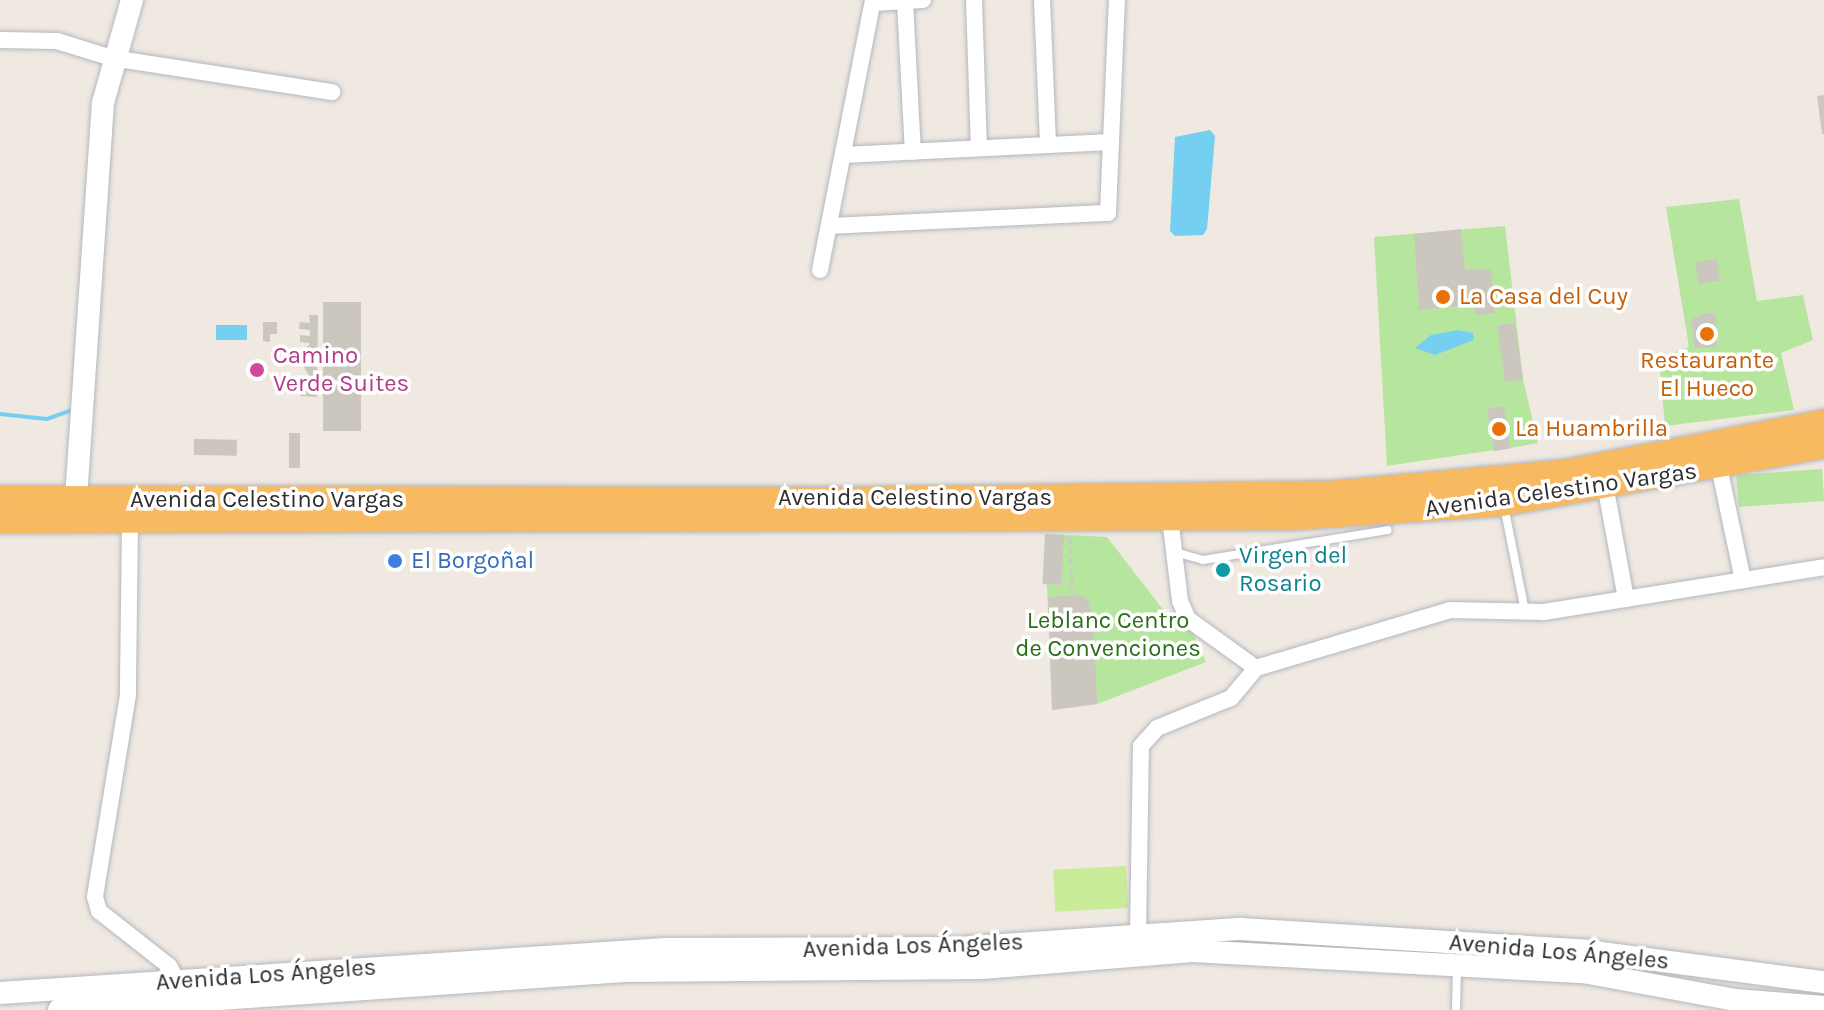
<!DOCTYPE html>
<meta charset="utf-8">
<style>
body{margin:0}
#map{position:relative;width:1824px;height:1010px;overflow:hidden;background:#efe9e1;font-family:Karla,sans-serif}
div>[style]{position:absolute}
.green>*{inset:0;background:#b6e59e;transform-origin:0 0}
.pitch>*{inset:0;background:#c9ec9a;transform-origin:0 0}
.water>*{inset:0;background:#75cff0;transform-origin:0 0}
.stream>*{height:4px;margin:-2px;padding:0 2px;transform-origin:2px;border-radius:2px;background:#75cff0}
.building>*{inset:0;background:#cbc7bf;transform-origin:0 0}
.path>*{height:3px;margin-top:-1.5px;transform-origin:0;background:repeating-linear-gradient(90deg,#c9c9c9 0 6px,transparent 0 10px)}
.roads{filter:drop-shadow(0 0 2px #b4b7c1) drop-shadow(0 0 2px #b4b7c1)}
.service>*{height:8px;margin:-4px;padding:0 4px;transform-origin:4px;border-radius:4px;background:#fff}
.minor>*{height:16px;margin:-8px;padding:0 8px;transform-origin:8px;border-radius:8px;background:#fff}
.secondary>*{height:22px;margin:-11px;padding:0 11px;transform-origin:11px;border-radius:11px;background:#fff}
.trunk>*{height:26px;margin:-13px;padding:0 13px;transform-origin:13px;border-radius:13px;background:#f8ba60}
.dots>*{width:22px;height:22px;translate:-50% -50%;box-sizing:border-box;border:4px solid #fff;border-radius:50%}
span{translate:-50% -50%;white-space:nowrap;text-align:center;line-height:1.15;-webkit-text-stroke:7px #fff;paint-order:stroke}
.food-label{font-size:24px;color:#c56008}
.left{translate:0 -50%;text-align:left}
.hotel-label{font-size:24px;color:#b23c85}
.street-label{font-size:24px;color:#2e2e2e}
.culture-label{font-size:24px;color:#0d838f}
.shop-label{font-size:24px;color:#366cbe}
.park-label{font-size:24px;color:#2c6e1b}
</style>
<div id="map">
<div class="green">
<div style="clip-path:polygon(1739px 199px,1757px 301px,1803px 295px,1813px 340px,1781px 353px,1794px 410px,1665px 426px,1659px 358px,1689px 347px,1666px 207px)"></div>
<div style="clip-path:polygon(1505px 226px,1523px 379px,1538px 443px,1511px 448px,1503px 407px,1488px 411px,1494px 450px,1387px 466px,1374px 237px)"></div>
<div style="left:1822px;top:469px;width:32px;height:86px;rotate:86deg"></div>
<div style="clip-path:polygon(1045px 534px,1107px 537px,1161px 607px,1192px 631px,1206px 662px,1097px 704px,1052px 710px)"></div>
</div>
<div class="pitch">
<div style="left:1126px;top:866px;width:42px;height:73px;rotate:87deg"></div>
</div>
<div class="water">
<div style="clip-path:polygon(1210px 130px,1215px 136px,1207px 229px,1203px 235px,1175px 236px,1170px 231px,1175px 137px)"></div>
<div style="left:247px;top:325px;width:15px;height:31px;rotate:90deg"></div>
<div style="clip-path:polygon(1458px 330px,1473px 333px,1474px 340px,1435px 355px,1415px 348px,1431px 335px)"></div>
</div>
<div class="stream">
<div style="left:0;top:414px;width:47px;rotate:6.1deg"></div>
<div style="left:47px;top:419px;width:29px;rotate:-20deg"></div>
</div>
<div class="building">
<div style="clip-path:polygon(1824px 95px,1824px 134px,1822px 134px,1817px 96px)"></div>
<div style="clip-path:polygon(1461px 229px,1465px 270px,1491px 269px,1495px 313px,1475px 315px,1473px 305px,1419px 310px,1414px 234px)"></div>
<div style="left:1717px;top:259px;width:22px;height:22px;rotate:82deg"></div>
<div style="left:323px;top:302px;width:38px;height:129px"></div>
<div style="clip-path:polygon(1704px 313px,1716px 314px,1717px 348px,1695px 348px,1691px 320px)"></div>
<div style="clip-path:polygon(309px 315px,318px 315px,317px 397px,300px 396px,301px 389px,310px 390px,310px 384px,300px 383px,300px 376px,310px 377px,301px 362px,310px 363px,310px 357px,301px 356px,310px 343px,300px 342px,300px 335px,310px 336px,310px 330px,299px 329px,300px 322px,310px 323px)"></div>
<div style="clip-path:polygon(263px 322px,277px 322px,277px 334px,270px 334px,270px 342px,263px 341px)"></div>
<div style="left:1515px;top:323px;width:57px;height:18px;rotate:82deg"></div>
<div style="left:1504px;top:406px;width:43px;height:17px;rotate:81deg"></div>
<div style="left:289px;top:433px;width:11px;height:35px"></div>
<div style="left:194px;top:439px;width:43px;height:16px;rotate:1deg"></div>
<div style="left:1045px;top:534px;width:19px;height:50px;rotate:3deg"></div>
<div style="clip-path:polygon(1081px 595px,1089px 601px,1094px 631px,1097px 704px,1052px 710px,1048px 597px)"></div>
</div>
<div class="path">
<div style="left:1070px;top:538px;width:58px;rotate:88deg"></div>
</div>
<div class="roads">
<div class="service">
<div style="left:1506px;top:516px;width:97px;rotate:78.7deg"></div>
<div style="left:1175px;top:552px;width:29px;rotate:16deg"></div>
<div style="left:1203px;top:560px;width:187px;rotate:-9.2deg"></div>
<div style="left:1456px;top:1010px;width:44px;rotate:-88.7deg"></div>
</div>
<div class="minor">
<div style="left:974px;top:0;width:148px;rotate:88.1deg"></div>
<div style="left:1042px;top:0;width:145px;rotate:87.6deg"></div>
<div style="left:905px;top:1px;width:151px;rotate:87deg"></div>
<div style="left:873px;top:3px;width:50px;rotate:-3.4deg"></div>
<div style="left:0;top:40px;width:57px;rotate:1deg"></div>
<div style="left:57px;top:41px;width:58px;rotate:17.2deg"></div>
<div style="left:112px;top:58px;width:223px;rotate:8.8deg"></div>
<div style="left:843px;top:155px;width:268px;rotate:-2.8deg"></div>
<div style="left:829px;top:226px;width:279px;rotate:-2.7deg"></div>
<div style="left:1108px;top:213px;width:213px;rotate:-87.6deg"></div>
<div style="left:820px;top:270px;width:275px;rotate:-78.9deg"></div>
<div style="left:1717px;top:457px;width:126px;rotate:78.1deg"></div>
<div style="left:1604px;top:479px;width:122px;rotate:79.6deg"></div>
<div style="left:1170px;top:518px;width:84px;rotate:83.1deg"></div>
<div style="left:1180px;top:601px;width:20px;rotate:66deg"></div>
<div style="left:1188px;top:619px;width:84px;rotate:35.8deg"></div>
<div style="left:130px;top:521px;width:174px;rotate:90.7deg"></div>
<div style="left:128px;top:695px;width:205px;rotate:99.3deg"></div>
<div style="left:95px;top:897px;width:15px;rotate:74deg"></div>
<div style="left:99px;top:911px;width:89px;rotate:38.2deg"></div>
<div style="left:169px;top:966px;width:26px;rotate:61deg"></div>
<div style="left:1256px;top:668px;width:202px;rotate:-16.6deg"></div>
<div style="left:1450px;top:610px;width:94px;rotate:1.2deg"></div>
<div style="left:1544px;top:612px;width:284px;rotate:-9.1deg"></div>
<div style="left:1138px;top:935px;width:189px;rotate:-89.1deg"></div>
<div style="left:1141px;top:746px;width:24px;rotate:-48deg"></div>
<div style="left:1157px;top:728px;width:80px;rotate:-22.1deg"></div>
<div style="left:1231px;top:698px;width:39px;rotate:-50deg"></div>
</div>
<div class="secondary">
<div style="left:75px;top:513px;width:411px;rotate:-86.1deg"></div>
<div style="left:103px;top:103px;width:107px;rotate:-74.3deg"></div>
<div style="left:0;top:993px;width:667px;rotate:-3.78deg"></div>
<div style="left:666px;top:949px;width:293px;rotate:-0.2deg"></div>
<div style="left:959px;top:948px;width:283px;rotate:-3.9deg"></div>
<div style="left:1241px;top:929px;width:347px;rotate:3.6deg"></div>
<div style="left:1587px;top:951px;width:239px;rotate:7.5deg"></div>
<div style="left:59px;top:1010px;width:567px;rotate:-3.94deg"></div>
<div style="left:625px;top:971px;width:357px;rotate:-0.5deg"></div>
<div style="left:982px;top:968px;width:211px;rotate:-4.6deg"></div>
<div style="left:1192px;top:951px;width:392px;rotate:3.1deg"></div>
<div style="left:1583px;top:972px;width:155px;rotate:10.4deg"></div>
<div style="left:1735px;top:1000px;width:89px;rotate:4.5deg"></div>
</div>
<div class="trunk">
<div style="left:0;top:499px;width:840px;rotate:0.07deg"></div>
<div style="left:840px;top:500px;width:491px;rotate:-0.7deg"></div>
<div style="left:1331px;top:494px;width:234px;rotate:-5.2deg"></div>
<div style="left:1564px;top:473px;width:265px;rotate:-10.9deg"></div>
<div style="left:0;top:520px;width:1291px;rotate:-0.13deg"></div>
<div style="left:1291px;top:517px;width:211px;rotate:-3.8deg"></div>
<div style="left:1502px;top:503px;width:327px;rotate:-10.2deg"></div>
</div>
</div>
<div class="dots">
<div style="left:1443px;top:297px;background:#e8710a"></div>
<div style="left:1707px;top:334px;background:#e8710a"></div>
<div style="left:257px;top:370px;background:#d1479c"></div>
<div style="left:1499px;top:429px;background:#e8710a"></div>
<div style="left:395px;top:561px;background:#3f7fe0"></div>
<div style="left:1223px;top:570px;background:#0f9aa8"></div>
</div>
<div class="food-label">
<span class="left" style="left:1459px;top:297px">La Casa del Cuy</span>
<span style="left:1707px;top:375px">Restaurante<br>El Hueco</span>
<span class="left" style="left:1515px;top:429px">La Huambrilla</span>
</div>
<div class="hotel-label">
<span class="left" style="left:273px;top:370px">Camino<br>Verde Suites</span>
</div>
<div class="street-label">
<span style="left:1561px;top:490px;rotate:-8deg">Avenida Celestino Vargas</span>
<span style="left:915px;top:498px">Avenida Celestino Vargas</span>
<span style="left:267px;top:500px">Avenida Celestino Vargas</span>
<span style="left:913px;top:946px;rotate:-2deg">Avenida Los Ángeles</span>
<span style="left:1559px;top:952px;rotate:5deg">Avenida Los Ángeles</span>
<span style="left:266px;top:975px;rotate:-4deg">Avenida Los Ángeles</span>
</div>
<div class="culture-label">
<span class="left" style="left:1239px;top:570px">Virgen del<br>Rosario</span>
</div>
<div class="shop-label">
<span class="left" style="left:411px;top:561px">El Borgoñal</span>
</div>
<div class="park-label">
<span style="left:1108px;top:635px">Leblanc Centro<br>de Convenciones</span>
</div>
</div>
